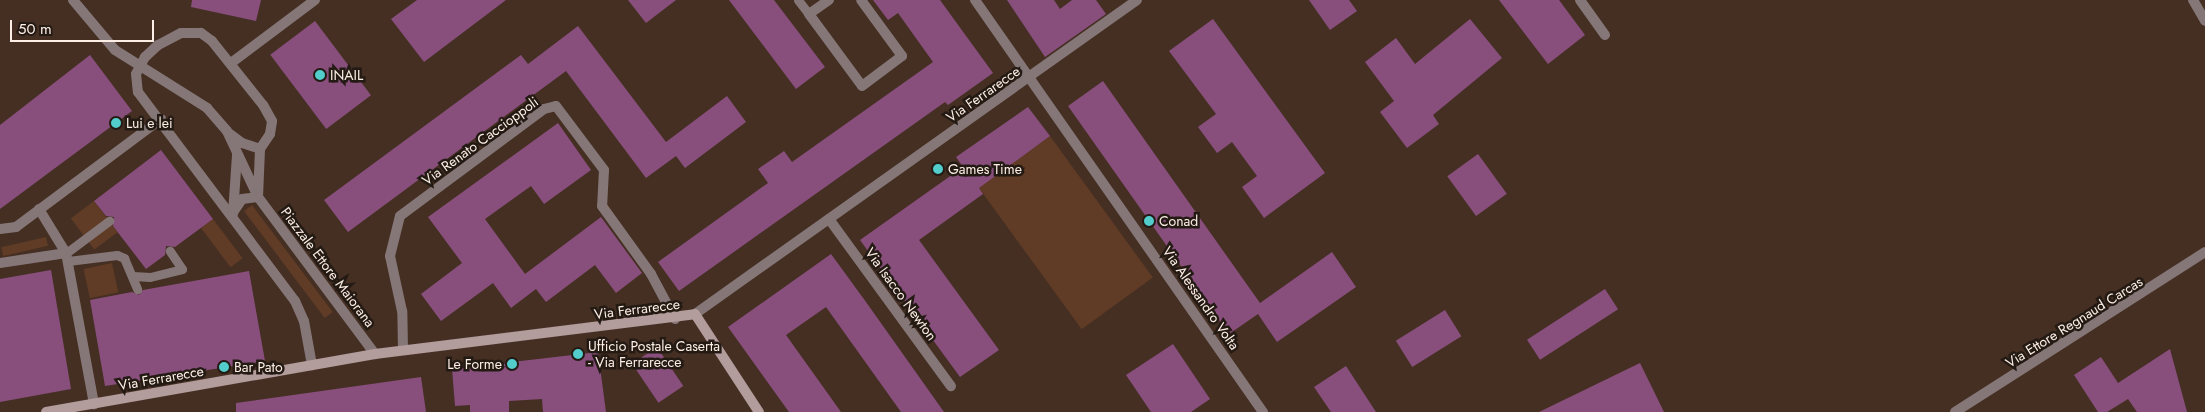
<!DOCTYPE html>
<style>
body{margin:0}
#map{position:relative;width:2205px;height:412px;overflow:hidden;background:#452f23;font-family:Jost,sans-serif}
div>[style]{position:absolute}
.green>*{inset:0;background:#603b25;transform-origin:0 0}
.building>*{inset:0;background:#884f7d;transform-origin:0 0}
.lane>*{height:9px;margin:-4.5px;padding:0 4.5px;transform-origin:4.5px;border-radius:4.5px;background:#857777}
.street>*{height:10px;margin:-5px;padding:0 5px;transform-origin:5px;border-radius:5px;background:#857777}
.secondary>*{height:10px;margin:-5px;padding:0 5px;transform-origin:5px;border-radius:5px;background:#b29c9c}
.street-bridge>*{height:10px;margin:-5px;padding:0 5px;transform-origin:5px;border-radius:5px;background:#857777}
.dots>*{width:14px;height:14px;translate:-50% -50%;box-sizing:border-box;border:2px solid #241a14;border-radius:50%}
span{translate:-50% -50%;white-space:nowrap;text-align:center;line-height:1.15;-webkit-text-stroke:5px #241a14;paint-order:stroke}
.poi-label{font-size:14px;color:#fdeee6}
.left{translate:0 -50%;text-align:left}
.right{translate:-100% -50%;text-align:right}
.street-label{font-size:14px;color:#fdeee6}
.scale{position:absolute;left:10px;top:20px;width:144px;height:22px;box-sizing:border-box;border:2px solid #fdeee6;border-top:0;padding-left:6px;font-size:15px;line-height:18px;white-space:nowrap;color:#fdeee6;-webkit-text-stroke:4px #241a14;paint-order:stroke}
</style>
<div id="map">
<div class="green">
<div style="left:1050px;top:136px;width:175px;height:88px;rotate:54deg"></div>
<div style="left:94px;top:201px;width:39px;height:29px;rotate:53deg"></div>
<div style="left:252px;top:205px;width:134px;height:10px;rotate:53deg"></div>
<div style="left:213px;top:219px;width:49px;height:15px;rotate:53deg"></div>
<div style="left:46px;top:237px;width:9px;height:46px;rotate:77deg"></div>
<div style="left:112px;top:263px;width:30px;height:29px;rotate:78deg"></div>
</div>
<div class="building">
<div style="clip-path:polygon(192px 0,261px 0,256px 21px,191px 7px)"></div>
<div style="clip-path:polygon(417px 0,506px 0,424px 62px,391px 19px)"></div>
<div style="clip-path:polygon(628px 0,676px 0,646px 23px)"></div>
<div style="clip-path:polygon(729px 0,774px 0,825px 67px,796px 89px)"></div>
<div style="clip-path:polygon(873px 0,940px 0,993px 73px,948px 105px,945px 102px,679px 291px,658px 262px,768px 183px,758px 169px,784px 151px,792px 162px,933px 62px,898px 13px,888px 20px)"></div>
<div style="clip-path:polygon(1007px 0,1054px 0,1060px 9px,1072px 0,1096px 0,1106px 14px,1045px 57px)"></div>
<div style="clip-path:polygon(1309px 0,1349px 0,1357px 11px,1330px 30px)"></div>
<div style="clip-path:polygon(1499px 0,1559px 0,1585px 35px,1548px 64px)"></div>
<div style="clip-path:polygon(1213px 19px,1325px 173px,1264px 218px,1242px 187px,1257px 176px,1232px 142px,1217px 153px,1198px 127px,1216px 114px,1169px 51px)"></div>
<div style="clip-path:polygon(1470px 19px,1502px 58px,1433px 115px,1439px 124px,1407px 148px,1380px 112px,1394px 101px,1365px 62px,1396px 38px,1415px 64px)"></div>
<div style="left:315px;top:21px;width:93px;height:56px;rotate:53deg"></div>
<div style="clip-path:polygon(578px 26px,666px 142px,727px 96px,746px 122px,685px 168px,676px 156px,646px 178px,566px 71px,348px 232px,324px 200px,521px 55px,528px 64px)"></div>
<div style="clip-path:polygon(90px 55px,132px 111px,0 209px,0 125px)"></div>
<div style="clip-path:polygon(1103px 81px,1260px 303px,1332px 252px,1356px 287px,1277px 342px,1258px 314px,1229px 334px,1068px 106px)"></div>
<div style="clip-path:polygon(1028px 107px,1050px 136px,979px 188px,983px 194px,919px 240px,999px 350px,960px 377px,860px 240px,963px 167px,956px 157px)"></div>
<div style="clip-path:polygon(558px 123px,591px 170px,544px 204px,531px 186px,485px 219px,525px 274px,601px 217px,642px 273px,616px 293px,595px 265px,546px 302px,536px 289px,511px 308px,493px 283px,441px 321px,421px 294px,462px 263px,428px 217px)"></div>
<div style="clip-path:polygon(161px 150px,213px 219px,175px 247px,166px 246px,165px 255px,146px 269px,113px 226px,114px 217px,106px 216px,94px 201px)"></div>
<div style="left:1478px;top:154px;width:49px;height:38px;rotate:54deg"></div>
<div style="clip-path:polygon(831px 254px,866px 302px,944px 412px,901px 412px,826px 307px,786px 335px,841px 412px,789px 412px,728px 327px)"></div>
<div style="clip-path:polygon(51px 270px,71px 389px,0 402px,0 279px)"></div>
<div style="clip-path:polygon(249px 271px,265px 361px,105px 386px,90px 300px,132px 292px,139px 295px,143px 290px)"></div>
<div style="left:1605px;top:289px;width:24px;height:93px;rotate:57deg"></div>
<div style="left:1445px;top:310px;width:31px;height:58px;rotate:58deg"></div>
<div style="clip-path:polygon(1173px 344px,1210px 399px,1191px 412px,1151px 412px,1126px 375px)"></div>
<div style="left:657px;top:347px;width:47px;height:30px;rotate:56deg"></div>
<div style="clip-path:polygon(2170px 349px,2187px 412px,2137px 412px,2128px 399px,2107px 412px,2098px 412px,2074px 375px,2101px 357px,2118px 383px)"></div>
<div style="clip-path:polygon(598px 352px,606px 412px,543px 412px,542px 399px,509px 401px,509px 412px,470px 412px,470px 405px,455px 406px,452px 369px)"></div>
<div style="clip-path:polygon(1640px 363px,1664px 412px,1539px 412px)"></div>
<div style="clip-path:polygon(1346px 366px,1376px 412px,1331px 412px,1314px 387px)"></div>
<div style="clip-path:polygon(421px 377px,426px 412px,236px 412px,236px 403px)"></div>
</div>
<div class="lane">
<div style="left:798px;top:0;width:18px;rotate:52deg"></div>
<div style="left:66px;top:253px;width:54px;rotate:-36.7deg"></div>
<div style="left:68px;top:261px;width:49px;rotate:-7deg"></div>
<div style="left:117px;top:255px;width:8px;rotate:23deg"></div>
<div style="left:124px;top:258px;width:34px;rotate:67deg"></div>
<div style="left:133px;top:276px;width:17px;rotate:3deg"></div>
<div style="left:150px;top:277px;width:33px;rotate:-14deg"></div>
<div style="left:182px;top:269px;width:22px;rotate:-124deg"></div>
</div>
<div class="street">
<div style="left:829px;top:0;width:24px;rotate:145deg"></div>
<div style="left:809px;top:14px;width:89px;rotate:53.6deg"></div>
<div style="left:862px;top:86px;width:50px;rotate:-36.9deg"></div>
<div style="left:902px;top:56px;width:69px;rotate:-126.2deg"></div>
<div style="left:975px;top:0;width:503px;rotate:55.05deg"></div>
<div style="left:1580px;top:0;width:43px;rotate:54.5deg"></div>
<div style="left:2193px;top:0;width:24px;rotate:60deg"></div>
<div style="left:231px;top:63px;width:105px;rotate:-36.9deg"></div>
<div style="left:207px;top:108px;width:30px;rotate:49deg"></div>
<div style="left:227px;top:131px;width:73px;rotate:64.8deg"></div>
<div style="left:258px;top:197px;width:196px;rotate:53.3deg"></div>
<div style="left:230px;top:134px;width:15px;rotate:37deg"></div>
<div style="left:242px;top:143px;width:19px;rotate:18deg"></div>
<div style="left:258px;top:197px;width:48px;rotate:-87.6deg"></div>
<div style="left:260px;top:149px;width:18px;rotate:-56deg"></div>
<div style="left:270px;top:134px;width:13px;rotate:-81deg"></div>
<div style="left:272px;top:121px;width:18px;rotate:-119deg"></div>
<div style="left:263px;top:105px;width:82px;rotate:-128.6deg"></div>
<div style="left:212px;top:41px;width:14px;rotate:-144deg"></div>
<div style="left:201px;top:33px;width:20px;rotate:180deg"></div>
<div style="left:181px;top:33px;width:26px;rotate:152deg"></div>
<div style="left:158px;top:45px;width:18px;rotate:137deg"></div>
<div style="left:145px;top:57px;width:19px;rotate:118deg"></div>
<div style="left:136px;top:74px;width:18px;rotate:84deg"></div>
<div style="left:138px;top:92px;width:261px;rotate:53.1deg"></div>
<div style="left:295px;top:301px;width:22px;rotate:66deg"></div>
<div style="left:304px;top:321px;width:45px;rotate:79.7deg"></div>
<div style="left:39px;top:209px;width:52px;rotate:58.5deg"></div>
<div style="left:66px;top:253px;width:154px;rotate:79.5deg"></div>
<div style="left:234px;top:211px;width:14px;rotate:-56deg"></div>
<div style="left:242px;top:199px;width:16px;rotate:-7deg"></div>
<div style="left:233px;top:214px;width:59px;rotate:-86.1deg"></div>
<div style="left:829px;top:219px;width:207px;rotate:53.9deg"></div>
<div style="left:0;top:229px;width:16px;rotate:-7deg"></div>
<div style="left:16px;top:227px;width:181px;rotate:-36.7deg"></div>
<div style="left:0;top:263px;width:67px;rotate:-8.6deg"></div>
<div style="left:695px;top:314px;width:542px;rotate:-35.39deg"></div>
<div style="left:403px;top:350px;width:39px;rotate:-91deg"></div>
<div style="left:402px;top:311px;width:56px;rotate:-102.3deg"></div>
<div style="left:390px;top:256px;width:41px;rotate:-76deg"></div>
<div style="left:400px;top:216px;width:179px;rotate:-36.6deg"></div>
<div style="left:544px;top:109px;width:12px;rotate:-14deg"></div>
<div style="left:556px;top:106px;width:80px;rotate:53.1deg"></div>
<div style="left:604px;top:170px;width:36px;rotate:93deg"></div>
<div style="left:602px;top:206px;width:84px;rotate:54.2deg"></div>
<div style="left:651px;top:274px;width:51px;rotate:61.9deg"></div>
<div style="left:1955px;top:412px;width:297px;rotate:-32.6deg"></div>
</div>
<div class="secondary">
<div style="left:46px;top:412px;width:334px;rotate:-10deg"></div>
<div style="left:375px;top:354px;width:322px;rotate:-7.1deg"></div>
<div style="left:695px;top:314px;width:117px;rotate:56.9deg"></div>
</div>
<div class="street-bridge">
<div style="left:73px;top:0;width:65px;rotate:50deg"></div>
<div style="left:115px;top:50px;width:109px;rotate:32.2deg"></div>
</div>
<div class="dots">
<div style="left:320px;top:75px;background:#52cdcc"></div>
<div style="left:116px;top:123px;background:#52cdcc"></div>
<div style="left:938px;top:169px;background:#52cdcc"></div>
<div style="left:1149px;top:221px;background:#52cdcc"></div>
<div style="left:578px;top:354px;background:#52cdcc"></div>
<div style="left:512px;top:364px;background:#52cdcc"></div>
<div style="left:224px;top:367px;background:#52cdcc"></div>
</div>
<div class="poi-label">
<span class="left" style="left:330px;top:75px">INAIL</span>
<span class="left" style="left:126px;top:123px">Lui e lei</span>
<span class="left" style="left:948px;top:169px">Games Time</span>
<span class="left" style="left:1159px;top:221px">Conad</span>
<span class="left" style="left:588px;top:354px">Ufficio Postale Caserta<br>- Via Ferrarecce</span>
<span class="right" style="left:502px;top:364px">Le Forme</span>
<span class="left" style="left:234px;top:367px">Bar Pato</span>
</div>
<div class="street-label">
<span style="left:983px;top:94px;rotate:-35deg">Via Ferrarecce</span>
<span style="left:480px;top:141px;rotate:-36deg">Via Renato Caccioppoli</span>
<span style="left:328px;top:267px;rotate:53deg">Piazzale Ettore Maiorana</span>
<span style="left:901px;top:294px;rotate:54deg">Via Isacco Newton</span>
<span style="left:1201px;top:298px;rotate:55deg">Via Alessandro Volta</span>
<span style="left:637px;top:309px;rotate:-7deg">Via Ferrarecce</span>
<span style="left:2074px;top:322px;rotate:-32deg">Via Ettore Regnaud Carcas</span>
<span style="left:161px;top:378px;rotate:-10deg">Via Ferrarecce</span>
</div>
<div class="scale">50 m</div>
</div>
